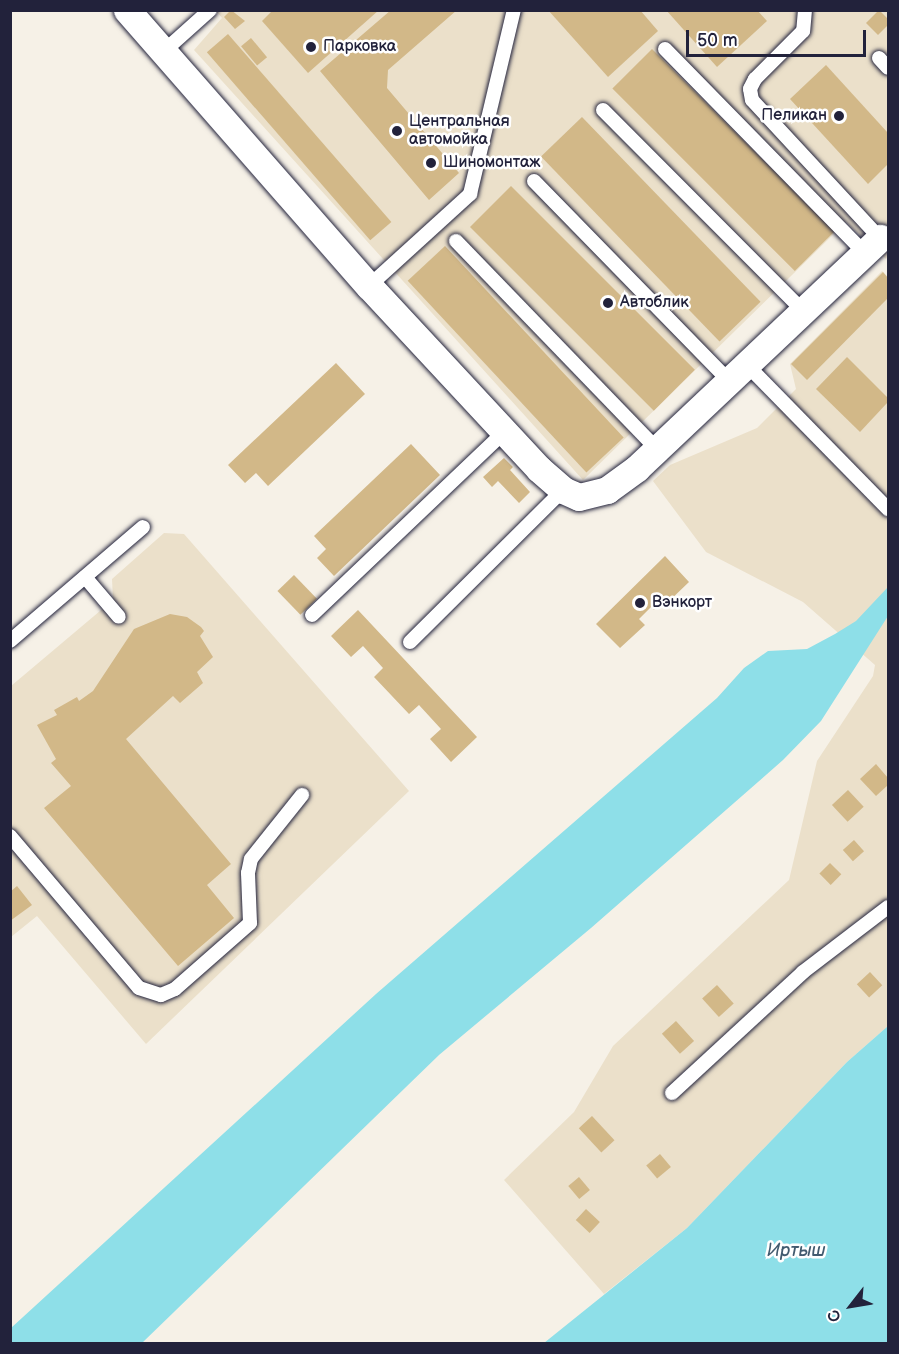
<!DOCTYPE html>
<meta charset="utf-8">
<style>
body{margin:0}
#map{position:relative;width:899px;height:1354px;overflow:hidden;background:#f6f1e7;font-family:"Balsamiq Sans",sans-serif}
div>[style]{position:absolute}
.built>*{inset:0;background:#ebe0ca}
.water>*{inset:0;background:#8edfe8}
.building>*{inset:0;background:#d2b888;transform-origin:0 0}
.roads{filter:drop-shadow(0 0 2px #22223b) drop-shadow(0 0 2px #22223b)}
.service>*{height:14px;margin:-7px;padding:0 7px;transform-origin:7px;border-radius:7px;background:#fff}
.minor>*{height:27px;margin:-13.5px;padding:0 13.5px;transform-origin:13.5px;border-radius:13.5px;background:#fff}
.dots>*{width:16px;height:16px;translate:-50% -50%;box-sizing:border-box;border:3px solid #fff;border-radius:50%}
span{translate:-50% -50%;white-space:nowrap;text-align:center;line-height:1.15;-webkit-text-stroke:5px #fff;paint-order:stroke}
.poi-label{font-size:16px;color:#22223b}
.left{translate:0 -50%;text-align:left}
.right{translate:-100% -50%;text-align:right}
.water-label{font-size:18px;color:#425b6f;font-style:italic}
.frame{position:absolute;inset:0;border:12px solid #22223b;pointer-events:none}
.north{position:absolute;left:821px;top:1276px;width:60px;height:60px;-webkit-text-stroke:4px #fff;paint-order:stroke;rotate:239deg;font-size:16px;font-weight:700;line-height:24px;text-align:center;color:#22223b}
.north::after{content:'';display:block;margin:auto;width:21px;height:27px;background:#22223b;clip-path:polygon(50% 0,100% 100%,50% 72%,0 100%)}
.scale{position:absolute;left:686px;top:30px;width:180px;height:27px;box-sizing:border-box;border:3px solid #22223b;border-top:0;padding-left:8px;font-size:18px;line-height:21px;white-space:nowrap;color:#22223b;-webkit-text-stroke:4px #fff;paint-order:stroke}
</style>
<div id="map">
<div class="built">
<div style="clip-path:polygon(216px 11px,888px 11px,888px 256px,886px 259px,846px 222px,583px 480px,194px 50px,222px 18px)"></div>
<div style="clip-path:polygon(882px 271px,888px 277px,888px 1026px,847px 1062px,687px 1228px,604px 1294px,504px 1180px,574px 1112px,613px 1046px,789px 880px,817px 761px,873px 676px,875px 665px,803px 602px,706px 552px,653px 481px,670px 465px,757px 428px,796px 389px,790px 364px)"></div>
<div style="clip-path:polygon(164px 533px,184px 534px,409px 791px,146px 1044px,37px 916px,11px 937px,11px 686px,113px 600px,112px 579px)"></div>
</div>
<div class="water">
<div style="clip-path:polygon(888px 587px,888px 616px,821px 721px,783px 760px,591px 928px,439px 1055px,142px 1343px,11px 1343px,11px 1328px,376px 994px,717px 698px,744px 668px,768px 651px,807px 649px,835px 634px,856px 621px)"></div>
<div style="clip-path:polygon(888px 1026px,888px 1343px,544px 1343px,687px 1228px,847px 1062px)"></div>
</div>
<div class="building">
<div style="clip-path:polygon(231px 10px,245px 21px,235px 29px,224px 17px)"></div>
<div style="clip-path:polygon(273px 10px,379px 10px,308px 73px,262px 21px)"></div>
<div style="clip-path:polygon(391px 10px,457px 10px,388px 70px,387px 88px,459px 173px,429px 200px,320px 71px)"></div>
<div style="clip-path:polygon(548px 10px,640px 10px,658px 31px,608px 77px)"></div>
<div style="clip-path:polygon(666px 10px,757px 10px,767px 21px,717px 67px)"></div>
<div style="clip-path:polygon(879px 10px,888px 19px,888px 25px,878px 35px,866px 23px)"></div>
<div style="left:228px;top:34px;width:249px;height:28px;rotate:49deg"></div>
<div style="left:251px;top:38px;width:25px;height:13px;rotate:50deg"></div>
<div style="left:652px;top:49px;width:258px;height:56px;rotate:45deg"></div>
<div style="clip-path:polygon(826px 65px,888px 133px,888px 164px,868px 184px,790px 99px)"></div>
<div style="left:582px;top:117px;width:257px;height:57px;rotate:46deg"></div>
<div style="left:511px;top:186px;width:260px;height:58px;rotate:45deg"></div>
<div style="left:445px;top:246px;width:262px;height:51px;rotate:47deg"></div>
<div style="clip-path:polygon(883px 272px,888px 278px,888px 298px,807px 380px,791px 364px)"></div>
<div style="clip-path:polygon(847px 357px,888px 398px,888px 402px,860px 432px,816px 389px)"></div>
<div style="clip-path:polygon(336px 363px,365px 394px,268px 486px,256px 473px,245px 483px,228px 465px)"></div>
<div style="clip-path:polygon(411px 444px,440px 475px,334px 576px,317px 558px,326px 549px,314px 536px)"></div>
<div style="clip-path:polygon(504px 458px,513px 467px,510px 470px,530px 492px,519px 503px,498px 481px,492px 487px,483px 477px)"></div>
<div style="clip-path:polygon(665px 556px,689px 582px,665px 605px,662px 602px,654px 610px,651px 607px,639px 619px,645px 625px,620px 648px,596px 624px)"></div>
<div style="left:294px;top:575px;width:33px;height:23px;rotate:46deg"></div>
<div style="clip-path:polygon(358px 610px,477px 737px,451px 762px,430px 739px,441px 729px,419px 705px,409px 714px,374px 677px,383px 668px,363px 646px,351px 657px,331px 636px)"></div>
<div style="clip-path:polygon(170px 614px,187px 617px,201px 627px,204px 631px,200px 636px,213px 657px,197px 672px,203px 683px,180px 703px,173px 696px,126px 739px,231px 864px,207px 885px,234px 918px,178px 966px,44px 808px,71px 786px,51px 763px,56px 759px,37px 725px,57px 715px,54px 710px,77px 697px,79px 701px,93px 691px,134px 629px)"></div>
<div style="clip-path:polygon(876px 764px,888px 778px,888px 785px,876px 796px,860px 779px)"></div>
<div style="left:848px;top:790px;width:23px;height:22px;rotate:47deg"></div>
<div style="left:854px;top:840px;width:15px;height:15px;rotate:48deg"></div>
<div style="left:830px;top:863px;width:16px;height:15px;rotate:45deg"></div>
<div style="clip-path:polygon(17px 886px,32px 905px,10px 921px,10px 892px)"></div>
<div style="left:870px;top:972px;width:18px;height:18px;rotate:47deg"></div>
<div style="left:717px;top:985px;width:25px;height:20px;rotate:48deg"></div>
<div style="left:676px;top:1021px;width:27px;height:19px;rotate:48deg"></div>
<div style="left:592px;top:1116px;width:33px;height:18px;rotate:47deg"></div>
<div style="left:660px;top:1154px;width:17px;height:18px;rotate:50deg"></div>
<div style="left:579px;top:1177px;width:17px;height:14px;rotate:50deg"></div>
<div style="left:586px;top:1209px;width:19px;height:15px;rotate:43deg"></div>
</div>
<div class="roads">
<div class="service">
<div style="left:805px;top:10px;width:21px;rotate:95deg"></div>
<div style="left:803px;top:31px;width:68px;rotate:135deg"></div>
<div style="left:755px;top:79px;width:11px;rotate:117deg"></div>
<div style="left:750px;top:89px;width:11px;rotate:80deg"></div>
<div style="left:752px;top:100px;width:188px;rotate:47.2deg"></div>
<div style="left:880px;top:238px;width:4px;rotate:-45deg"></div>
<div style="left:665px;top:49px;width:286px;rotate:45.6deg"></div>
<div style="left:163px;top:52px;width:63px;rotate:-41.8deg"></div>
<div style="left:879px;top:58px;width:13px;rotate:48deg"></div>
<div style="left:603px;top:110px;width:285px;rotate:45.1deg"></div>
<div style="left:534px;top:181px;width:281px;rotate:45.7deg"></div>
<div style="left:456px;top:241px;width:291px;rotate:46deg"></div>
<div style="left:369px;top:286px;width:137px;rotate:-42.3deg"></div>
<div style="left:470px;top:194px;width:189px;rotate:-76.6deg"></div>
<div style="left:747px;top:365px;width:202px;rotate:45.6deg"></div>
<div style="left:85px;top:577px;width:52px;rotate:49.6deg"></div>
<div style="left:312px;top:615px;width:267px;rotate:-43.6deg"></div>
<div style="left:10px;top:641px;width:175px;rotate:-40.6deg"></div>
<div style="left:410px;top:642px;width:216px;rotate:-44.8deg"></div>
<div style="left:10px;top:836px;width:199px;rotate:49.7deg"></div>
<div style="left:139px;top:988px;width:23px;rotate:18deg"></div>
<div style="left:161px;top:995px;width:15px;rotate:-23deg"></div>
<div style="left:175px;top:989px;width:100px;rotate:-41.3deg"></div>
<div style="left:250px;top:923px;width:50px;rotate:-92.3deg"></div>
<div style="left:248px;top:873px;width:14px;rotate:-78deg"></div>
<div style="left:251px;top:859px;width:82px;rotate:-51.4deg"></div>
<div style="left:672px;top:1093px;width:178px;rotate:-42.7deg"></div>
<div style="left:803px;top:972px;width:107px;rotate:-37.4deg"></div>
</div>
<div class="minor">
<div style="left:127px;top:10px;width:367px;rotate:48.8deg"></div>
<div style="left:369px;top:286px;width:250px;rotate:47.1deg"></div>
<div style="left:539px;top:469px;width:32px;rotate:41deg"></div>
<div style="left:563px;top:490px;width:17px;rotate:24deg"></div>
<div style="left:579px;top:497px;width:29px;rotate:-14deg"></div>
<div style="left:607px;top:490px;width:37px;rotate:-36deg"></div>
<div style="left:637px;top:468px;width:335px;rotate:-43.4deg"></div>
</div>
</div>
<div class="dots">
<div style="left:311px;top:47px;background:#22223b"></div>
<div style="left:839px;top:116px;background:#22223b"></div>
<div style="left:397px;top:131px;background:#22223b"></div>
<div style="left:431px;top:163px;background:#22223b"></div>
<div style="left:608px;top:303px;background:#22223b"></div>
<div style="left:640px;top:603px;background:#22223b"></div>
</div>
<div class="poi-label">
<span class="left" style="left:323px;top:47px">Парковка</span>
<span class="right" style="left:827px;top:116px">Пеликан</span>
<span class="left" style="left:409px;top:131px">Центральная<br>автомойка</span>
<span class="left" style="left:443px;top:163px">Шиномонтаж</span>
<span class="left" style="left:620px;top:303px">Автоблик</span>
<span class="left" style="left:652px;top:603px">Вэнкорт</span>
</div>
<div class="water-label">
<span style="left:796px;top:1251px">Иртыш</span>
</div>
<div class="frame"></div>
<div class="north">С</div>
<div class="scale">50 m</div>
</div>
